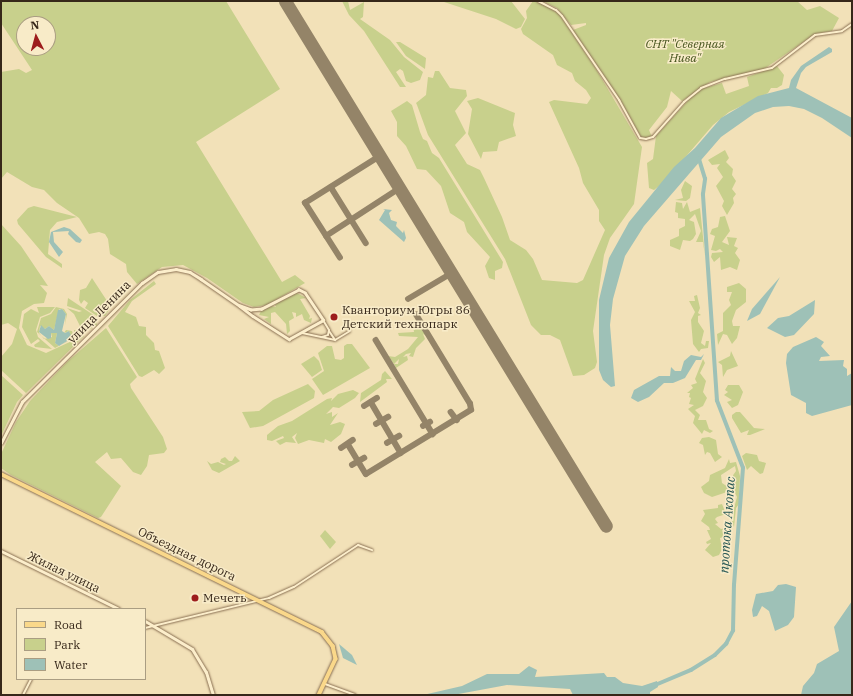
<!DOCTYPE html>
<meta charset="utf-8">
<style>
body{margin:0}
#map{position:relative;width:853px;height:696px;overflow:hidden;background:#f2e1b8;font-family:"IBM Plex Serif",serif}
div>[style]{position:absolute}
.green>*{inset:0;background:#c8d08c}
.water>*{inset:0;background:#9ec1b7}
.river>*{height:3.5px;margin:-1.75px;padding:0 1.75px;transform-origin:1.75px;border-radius:1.75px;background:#9ec1b7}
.taxiway>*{height:5.5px;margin:-2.75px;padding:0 2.75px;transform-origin:2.75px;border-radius:2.75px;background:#948468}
.runway>*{height:13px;margin:-6.5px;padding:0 6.5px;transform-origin:6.5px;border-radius:6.5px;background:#948468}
.roads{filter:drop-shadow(0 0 1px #896f52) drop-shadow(0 0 1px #896f52)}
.minor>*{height:2px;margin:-1px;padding:0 1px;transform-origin:1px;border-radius:1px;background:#fceecb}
.tertiary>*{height:2.5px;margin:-1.25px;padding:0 1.25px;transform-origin:1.25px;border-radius:1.25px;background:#fceecb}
.secondary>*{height:3px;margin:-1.5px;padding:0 1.5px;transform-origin:1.5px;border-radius:1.5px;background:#fceecb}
.primary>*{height:3.5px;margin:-1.75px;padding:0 1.75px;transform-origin:1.75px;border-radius:1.75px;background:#fad88a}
.dots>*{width:11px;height:11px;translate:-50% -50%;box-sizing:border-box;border:2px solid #f8ebc8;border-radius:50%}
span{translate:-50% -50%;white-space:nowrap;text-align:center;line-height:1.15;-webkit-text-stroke:3px #f8ebc8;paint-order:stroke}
.park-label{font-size:12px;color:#46541d;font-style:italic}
.poi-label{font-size:12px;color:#362719}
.left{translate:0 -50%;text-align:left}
.street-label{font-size:12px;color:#362719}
.water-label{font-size:13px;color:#265754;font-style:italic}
.frame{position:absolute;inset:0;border:2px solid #362719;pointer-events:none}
.legend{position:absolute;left:16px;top:608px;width:130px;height:72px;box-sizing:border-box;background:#f8ebc8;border:1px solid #aa9d82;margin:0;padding:5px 7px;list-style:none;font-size:12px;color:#362719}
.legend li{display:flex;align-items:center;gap:8px;height:20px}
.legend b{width:20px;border:1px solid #aa9d82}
.north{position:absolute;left:16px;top:16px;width:40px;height:40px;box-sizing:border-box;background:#f8ebc8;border:1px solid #aa9d82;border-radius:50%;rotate:354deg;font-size:11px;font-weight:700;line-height:16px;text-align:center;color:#362719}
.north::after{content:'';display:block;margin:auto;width:14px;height:18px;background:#9d1d1d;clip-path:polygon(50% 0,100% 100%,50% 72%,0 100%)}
</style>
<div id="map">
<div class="green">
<div style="clip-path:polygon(evenodd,1px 1px,226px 1px,280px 89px,196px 142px,282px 282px,295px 275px,305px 283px,267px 305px,254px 307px,243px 303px,207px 278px,183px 265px,162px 267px,137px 284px,127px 272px,126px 264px,110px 254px,108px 239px,105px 234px,99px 232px,89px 234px,79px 218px,57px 203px,44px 190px,32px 187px,7px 172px,1px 179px,1px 72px,19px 69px,26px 73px,32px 70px,1px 23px,1px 1px,24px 24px,48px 24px,48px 48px,24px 48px,24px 24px)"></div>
<div style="clip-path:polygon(342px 1px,348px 1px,350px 10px,364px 2px,363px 17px,360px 19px,390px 40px,404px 57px,423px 72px,420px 80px,411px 83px,406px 81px,403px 71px,400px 69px,396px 72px,406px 87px,400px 87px,364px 31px,349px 15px)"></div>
<div style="clip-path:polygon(441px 1px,511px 1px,525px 19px,521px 27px,516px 29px,496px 19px)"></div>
<div style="clip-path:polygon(533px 1px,544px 4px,559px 14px,596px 69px,642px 147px,634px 204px,610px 238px,604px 255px,593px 331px,597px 362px,595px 368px,584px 375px,573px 376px,560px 340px,550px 335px,541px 335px,531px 325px,505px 259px,428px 135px,417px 105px,416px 103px,426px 95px,428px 77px,433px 78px,435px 71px,439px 71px,450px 88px,466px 90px,467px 96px,455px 111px,466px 133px,455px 145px,467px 164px,480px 170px,484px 178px,502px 217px,510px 240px,526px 250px,533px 259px,542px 280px,577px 283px,583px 280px,605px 230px,599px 221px,599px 210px,583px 183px,579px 168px,549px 102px,554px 100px,587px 104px,591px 98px,586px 90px,575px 81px,572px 73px,557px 65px,553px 55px,523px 34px,521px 29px,527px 18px,526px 11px)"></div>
<div style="clip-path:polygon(542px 1px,797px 1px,807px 10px,820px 6px,839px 18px,832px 31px,815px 34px,764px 69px,710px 82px,682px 101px,671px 91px,667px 107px,649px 130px,652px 137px,646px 138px,641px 137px,620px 99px,573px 30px,586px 25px,586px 23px,571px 25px,557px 8px)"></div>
<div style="clip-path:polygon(396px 42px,400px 42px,426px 58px,425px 69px,406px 56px)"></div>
<div style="clip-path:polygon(777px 66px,784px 75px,782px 85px,777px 88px,771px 88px,768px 93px,729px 112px,713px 125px,664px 182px,654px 190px,649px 188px,647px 163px,653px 159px,656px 136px,693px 95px,701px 89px,722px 83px,726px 94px,749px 86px,747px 77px)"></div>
<div style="clip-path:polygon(478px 98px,515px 113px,513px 125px,516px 136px,499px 142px,497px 151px,483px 152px,481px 159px,468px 134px,472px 109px,467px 101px)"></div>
<div style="clip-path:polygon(407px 101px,412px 105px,420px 132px,423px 139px,427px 141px,432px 153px,439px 158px,503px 262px,502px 268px,495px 271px,495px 280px,489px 278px,485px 266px,490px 257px,467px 232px,464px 222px,450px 213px,441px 186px,426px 170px,417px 169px,406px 146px,397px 136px,397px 122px,391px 111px)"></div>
<div style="clip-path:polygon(725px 150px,729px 158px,726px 162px,733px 169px,732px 175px,736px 181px,732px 189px,736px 194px,733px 198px,734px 203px,727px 215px,722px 206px,724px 201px,716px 186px,723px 177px,717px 168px,720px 164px,712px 165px,708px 160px)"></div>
<div style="clip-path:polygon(685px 181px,692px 186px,690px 198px,686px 201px,675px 200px,683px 198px,681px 190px)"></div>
<div style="clip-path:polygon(676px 202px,682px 203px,683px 209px,687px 202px,690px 212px,700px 208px,705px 256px,703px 242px,696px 242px,701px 231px,695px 214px,689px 220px,694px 222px,696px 234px,693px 239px,690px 241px,683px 240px,680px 250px,670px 246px,670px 240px,679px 236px,679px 229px,685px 226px,685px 219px,678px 218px,678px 213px,675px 212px)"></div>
<div style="clip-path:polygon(34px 206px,77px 217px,57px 222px,50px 230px,48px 254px,62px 264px,62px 268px,46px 257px,18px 224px,17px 220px,28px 208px)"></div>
<div style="clip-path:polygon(725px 216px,730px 231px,722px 242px,729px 245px,727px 237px,737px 238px,734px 246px,738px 248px,735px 253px,740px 260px,737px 270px,730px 267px,721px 270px,720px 257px,714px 262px,711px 257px,712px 253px,723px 252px,720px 249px,716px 251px,711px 250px,715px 236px,710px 234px,712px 229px,718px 227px,720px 217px)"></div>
<div style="clip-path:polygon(1px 224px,21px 246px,48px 286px,40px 285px,47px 293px,44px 303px,34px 304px,22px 311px,19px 328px,27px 345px,46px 353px,74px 340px,74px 330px,79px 330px,84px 336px,26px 393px,1px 370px,1px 357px,12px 344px,17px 329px,8px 323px,1px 325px)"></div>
<div style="clip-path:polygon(92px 278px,111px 307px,105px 316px,97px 316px,85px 308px,88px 303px,84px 300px,81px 304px,79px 300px,80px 290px,86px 288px)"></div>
<div style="clip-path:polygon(154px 281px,156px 284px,132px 301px,125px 312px,136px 317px,139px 326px,146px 327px,146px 335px,154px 343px,155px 350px,159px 351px,165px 368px,159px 374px,154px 370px,142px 377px,139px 376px,108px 326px,130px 300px)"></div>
<div style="clip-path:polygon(739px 283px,746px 289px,746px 302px,736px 310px,732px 321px,733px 326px,740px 326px,737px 338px,732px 344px,727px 335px,723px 334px,718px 345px,717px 334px,723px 331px,723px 313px,731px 305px,729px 300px,732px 292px,727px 292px,727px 287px)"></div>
<div style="clip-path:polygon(297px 293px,306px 298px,300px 299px,310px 316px,309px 319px,312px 318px,311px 323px,304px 320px,302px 314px,296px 317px,296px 313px,292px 312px,294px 318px,289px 321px,290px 331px,287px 334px,286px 324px,275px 312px,271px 313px,271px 324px,264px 319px,269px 317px,259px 315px,261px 311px,272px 306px,276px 307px,275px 305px,280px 301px)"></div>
<div style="clip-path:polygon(697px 295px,700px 308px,698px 313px,701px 315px,698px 316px,698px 322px,704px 331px,701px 343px,705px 346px,706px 341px,709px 341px,708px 348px,701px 349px,699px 352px,693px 344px,691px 320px,695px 312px,689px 301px,695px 301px,694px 296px)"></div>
<div style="clip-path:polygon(68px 298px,95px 316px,97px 326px,93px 325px,91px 329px,80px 326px,74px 314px,67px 308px,79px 312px,82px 311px,67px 306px)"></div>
<div style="clip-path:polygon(37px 307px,55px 307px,50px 313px,40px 317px,36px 330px,38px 337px,52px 349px,35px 347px,34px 345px,40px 341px,38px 339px,31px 344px,22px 327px,24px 314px,31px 309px,39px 313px)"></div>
<div style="clip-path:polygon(56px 307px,64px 309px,67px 314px,65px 325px,66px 314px,62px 309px,59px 309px,54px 330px,49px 326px,45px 329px,40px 326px,39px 333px,44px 339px,52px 337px,51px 333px,57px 333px,55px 343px,59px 346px,71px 339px,69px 331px,64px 333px,66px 330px,72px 331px,74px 338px,55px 348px,37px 332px,41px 318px,51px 314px)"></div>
<div style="clip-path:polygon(420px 321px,429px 337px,423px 334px,425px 339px,416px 348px,413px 357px,409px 356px,411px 353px,406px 354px,403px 357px,407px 356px,408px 360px,396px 368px,394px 364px,398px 364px,399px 359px,394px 364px,388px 356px,395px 357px,408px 349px,418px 337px,399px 336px,398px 333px,414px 332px,413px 326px)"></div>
<div style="clip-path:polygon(106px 328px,137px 377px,130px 384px,131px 388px,163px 437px,167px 449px,164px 453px,149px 455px,147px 466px,141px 475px,133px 472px,121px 458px,111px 459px,107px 452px,95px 462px,121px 486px,101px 517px,98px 518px,11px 475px,1px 468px,1px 454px,16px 422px,30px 401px,67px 362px)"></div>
<div style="clip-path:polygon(347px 344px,352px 344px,370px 368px,323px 395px,312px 379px,324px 371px,318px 353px,327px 346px,332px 346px,335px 359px,341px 360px,344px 358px,344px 346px)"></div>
<div style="clip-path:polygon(731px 351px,738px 366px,727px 370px,723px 377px,722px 365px,718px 362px,730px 356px)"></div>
<div style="clip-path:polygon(314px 356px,319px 361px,322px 370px,312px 377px,301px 364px)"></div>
<div style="clip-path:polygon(703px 359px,705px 363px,700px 373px,706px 381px,703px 392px,707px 398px,703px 406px,695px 410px,700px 415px,698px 420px,706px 420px,709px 429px,713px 431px,710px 433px,704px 430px,702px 434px,693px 423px,695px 416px,688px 409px,694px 405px,689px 404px,691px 398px,689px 397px,690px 393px,687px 393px,693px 388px,691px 385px,697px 383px,695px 379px)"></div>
<div style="clip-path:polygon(385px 371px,392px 379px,386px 379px,387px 382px,360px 402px,361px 393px,381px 380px,382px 374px)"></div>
<div style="clip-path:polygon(1px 375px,23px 395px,17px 402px,1px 436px)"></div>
<div style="clip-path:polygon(308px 384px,315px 391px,314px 398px,263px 426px,250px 428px,242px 412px,259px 411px,273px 400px)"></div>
<div style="clip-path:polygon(728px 385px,739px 385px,743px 392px,738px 405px,732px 408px,727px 402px,732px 400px,724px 395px,728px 392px,725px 390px)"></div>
<div style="clip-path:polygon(353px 390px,359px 393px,355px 398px,339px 408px,333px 407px,326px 414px,332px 412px,332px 417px,338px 413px,330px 425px,340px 422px,345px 424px,341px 434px,331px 442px,325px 439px,324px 443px,309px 440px,298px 444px,295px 438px,297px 433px,292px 437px,296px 443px,286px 442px,280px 445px,276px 441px,284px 438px,283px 436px,272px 441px,267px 440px,267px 435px,278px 426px,292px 421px,327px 399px,332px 398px,331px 401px,338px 394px)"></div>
<div style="clip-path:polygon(736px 412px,740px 412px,754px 428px,765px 429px,750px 435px,747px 435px,749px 430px,741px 433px,732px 418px,732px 415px)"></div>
<div style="clip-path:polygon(709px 437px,716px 440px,718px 454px,722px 457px,715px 462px,710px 453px,707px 452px,705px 455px,703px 445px,699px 443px,702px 438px)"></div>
<div style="clip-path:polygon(746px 453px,757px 455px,759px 461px,766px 463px,763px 473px,760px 474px,751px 466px,747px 470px,742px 456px)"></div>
<div style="clip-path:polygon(235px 456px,240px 461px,219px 473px,212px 470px,207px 461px,211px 464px,218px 462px,224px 465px,226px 464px,220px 462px,221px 459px,225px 457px,229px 461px,232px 461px)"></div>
<div style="clip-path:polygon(729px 459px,730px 463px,736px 462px,740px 476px,739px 504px,736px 508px,734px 527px,731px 519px,737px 497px,729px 481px,736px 471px,735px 466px,721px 475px,722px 483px,728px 487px,727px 492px,712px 497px,704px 493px,701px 487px,709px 481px,710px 475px,725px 468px)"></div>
<div style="clip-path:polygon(722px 504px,726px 514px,717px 517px,715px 519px,718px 523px,715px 524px,721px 529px,725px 528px,723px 537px,720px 538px,722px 549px,719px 555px,713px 557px,705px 550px,711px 543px,707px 544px,706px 542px,711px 539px,707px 530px,710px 530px,709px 527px,701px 521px,705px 514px,703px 510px,718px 508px,718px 505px)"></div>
<div style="clip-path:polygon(325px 530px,336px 542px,330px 549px,320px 536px)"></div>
</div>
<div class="water">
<div style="clip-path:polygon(829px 47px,832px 49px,832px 52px,806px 67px,801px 73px,796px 88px,852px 118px,852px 138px,822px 118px,804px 109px,789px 106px,773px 107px,755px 113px,721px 137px,644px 226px,625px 256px,613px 299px,610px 325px,615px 386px,611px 387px,603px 380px,599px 370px,599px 300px,609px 258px,629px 222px,674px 167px,695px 148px,721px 118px,758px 96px,789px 88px,791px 80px,801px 66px)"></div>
<div style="clip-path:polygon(383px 209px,392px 210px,389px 213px,391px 220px,397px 222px,396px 226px,403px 233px,404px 230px,406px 238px,404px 242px,379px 220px,385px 210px)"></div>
<div style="clip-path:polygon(64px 227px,70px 229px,82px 240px,80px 243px,76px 242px,68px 234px,69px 231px,53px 232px,54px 242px,63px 252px,59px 257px,49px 242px,51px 232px)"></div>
<div style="clip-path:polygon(780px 277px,760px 314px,747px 321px,752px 309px)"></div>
<div style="clip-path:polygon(815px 300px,814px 314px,794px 335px,785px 337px,767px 328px,778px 318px,789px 316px)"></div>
<div style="clip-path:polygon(62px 309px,66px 314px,62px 331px,65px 333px,69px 331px,72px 338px,59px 346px,55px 343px,57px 333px,51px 333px,51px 338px,48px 339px,39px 332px,41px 325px,45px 329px,49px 326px,54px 330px,58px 310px)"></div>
<div style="clip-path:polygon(816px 337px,824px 342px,821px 346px,830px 356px,821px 357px,819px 361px,844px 360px,843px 366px,847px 369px,847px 376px,852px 373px,852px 405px,812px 416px,806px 413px,806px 403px,791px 395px,786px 363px,787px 354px,793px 347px)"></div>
<div style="clip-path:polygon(704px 354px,701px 360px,696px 360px,685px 378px,673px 383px,664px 383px,649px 397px,638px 402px,631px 398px,634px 390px,659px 376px,670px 376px,671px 367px,675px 371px,681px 371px,684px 361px,691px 355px,701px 357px)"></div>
<div style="clip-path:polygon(786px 584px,796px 587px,794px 617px,788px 625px,775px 631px,769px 611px,762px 606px,757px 616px,753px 617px,752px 610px,756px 594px,773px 591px,778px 585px)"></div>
<div style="clip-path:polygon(852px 601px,852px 695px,801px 695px,803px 686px,814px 673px,817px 664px,839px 651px,834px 627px)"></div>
<div style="clip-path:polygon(339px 644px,352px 655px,357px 665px,343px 658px)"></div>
<div style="clip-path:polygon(529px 666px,537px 670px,535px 677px,604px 673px,607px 677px,615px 677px,623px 683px,642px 686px,657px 681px,658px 687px,650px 692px,650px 695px,573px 695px,570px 689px,507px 685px,453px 695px,423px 695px,462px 686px,487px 674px,519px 674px)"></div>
</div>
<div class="river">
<div style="left:653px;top:686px;width:41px;rotate:-22.8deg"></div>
<div style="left:691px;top:670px;width:28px;rotate:-32deg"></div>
<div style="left:715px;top:655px;width:16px;rotate:-45deg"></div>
<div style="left:726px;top:644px;width:15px;rotate:-62deg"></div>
<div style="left:733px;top:631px;width:46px;rotate:-88.8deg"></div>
<div style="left:734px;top:585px;width:117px;rotate:-85.6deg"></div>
<div style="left:743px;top:468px;width:72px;rotate:-111.2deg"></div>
<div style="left:717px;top:401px;width:207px;rotate:-93.9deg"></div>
<div style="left:703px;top:194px;width:15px;rotate:-82deg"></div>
<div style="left:705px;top:179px;width:21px;rotate:-107deg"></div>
</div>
<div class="taxiway">
<div style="left:331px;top:187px;width:66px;rotate:58deg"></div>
<div style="left:326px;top:236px;width:88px;rotate:-33deg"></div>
<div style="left:340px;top:258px;width:65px;rotate:-122.5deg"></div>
<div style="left:305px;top:203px;width:89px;rotate:-32.1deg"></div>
<div style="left:408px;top:299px;width:51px;rotate:-30.6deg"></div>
<div style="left:376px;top:340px;width:110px;rotate:58.8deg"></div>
<div style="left:371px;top:402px;width:59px;rotate:59.5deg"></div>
<div style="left:364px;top:406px;width:15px;rotate:-32deg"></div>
<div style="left:451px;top:412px;width:10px;rotate:53deg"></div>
<div style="left:376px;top:424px;width:14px;rotate:-30deg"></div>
<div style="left:423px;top:426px;width:8px;rotate:-30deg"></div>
<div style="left:387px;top:443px;width:14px;rotate:-30deg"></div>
<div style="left:348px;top:444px;width:35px;rotate:59deg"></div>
<div style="left:366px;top:474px;width:123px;rotate:-31.4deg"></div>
<div style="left:471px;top:410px;width:6px;rotate:-99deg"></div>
<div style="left:470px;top:404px;width:104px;rotate:-121.2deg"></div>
<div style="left:341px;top:448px;width:14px;rotate:-34deg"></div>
<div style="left:352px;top:465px;width:14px;rotate:-30deg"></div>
</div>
<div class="runway">
<div style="left:285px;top:1px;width:615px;rotate:58.56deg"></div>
</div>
<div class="roads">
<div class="minor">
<div style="left:538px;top:1px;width:20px;rotate:27deg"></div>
<div style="left:556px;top:10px;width:8px;rotate:45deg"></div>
<div style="left:562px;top:16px;width:102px;rotate:55.8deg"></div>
<div style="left:619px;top:100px;width:43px;rotate:61.1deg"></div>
<div style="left:640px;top:138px;width:6px;rotate:9deg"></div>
<div style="left:646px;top:139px;width:7px;rotate:-16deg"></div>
<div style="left:653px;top:137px;width:47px;rotate:-48.5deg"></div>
<div style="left:684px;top:102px;width:22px;rotate:-39deg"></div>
<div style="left:701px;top:88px;width:26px;rotate:-21deg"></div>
<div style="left:725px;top:79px;width:48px;rotate:-13.2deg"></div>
<div style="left:772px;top:68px;width:54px;rotate:-37.5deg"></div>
<div style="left:815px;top:35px;width:27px;rotate:-8deg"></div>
<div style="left:842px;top:31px;width:12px;rotate:-35deg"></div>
<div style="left:329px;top:331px;width:11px;rotate:56deg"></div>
<div style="left:302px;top:333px;width:34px;rotate:12deg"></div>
<div style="left:335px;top:340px;width:17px;rotate:-31deg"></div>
<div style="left:322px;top:337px;width:6px;rotate:-18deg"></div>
<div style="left:328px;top:335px;width:5px;rotate:-79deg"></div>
<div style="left:329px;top:330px;width:12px;rotate:-121deg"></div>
<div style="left:145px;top:628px;width:128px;rotate:-13.6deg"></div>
<div style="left:269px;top:598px;width:27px;rotate:-24deg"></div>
<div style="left:294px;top:587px;width:77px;rotate:-33.3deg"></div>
<div style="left:358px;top:545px;width:15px;rotate:20deg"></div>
<div style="left:325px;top:684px;width:32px;rotate:20deg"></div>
<div style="left:23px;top:695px;width:18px;rotate:-63deg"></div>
</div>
<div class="tertiary">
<div style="left:1px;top:443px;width:46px;rotate:-62.9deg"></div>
<div style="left:22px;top:402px;width:169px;rotate:-44.8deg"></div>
<div style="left:142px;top:283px;width:19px;rotate:-35deg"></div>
<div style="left:158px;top:272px;width:18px;rotate:-9deg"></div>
<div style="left:176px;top:269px;width:14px;rotate:12deg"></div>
<div style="left:190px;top:272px;width:13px;rotate:32deg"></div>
<div style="left:201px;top:279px;width:47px;rotate:34.7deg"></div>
<div style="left:240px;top:306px;width:16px;rotate:38deg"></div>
<div style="left:253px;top:316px;width:43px;rotate:32.6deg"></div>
<div style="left:289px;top:339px;width:39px;rotate:-29deg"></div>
<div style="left:323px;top:320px;width:32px;rotate:-124deg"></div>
<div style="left:305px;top:293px;width:7px;rotate:-153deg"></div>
<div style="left:299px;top:290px;width:42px;rotate:152.8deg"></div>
<div style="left:262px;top:309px;width:11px;rotate:175deg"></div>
<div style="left:251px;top:310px;width:12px;rotate:-160deg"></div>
</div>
<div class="secondary">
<div style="left:1px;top:551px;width:131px;rotate:26.2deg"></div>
<div style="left:145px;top:621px;width:55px;rotate:30.8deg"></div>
<div style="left:192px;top:649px;width:27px;rotate:59deg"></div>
<div style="left:206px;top:672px;width:24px;rotate:73deg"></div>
</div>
<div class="primary">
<div style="left:1px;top:474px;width:358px;rotate:26.2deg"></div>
<div style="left:322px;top:632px;width:18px;rotate:52deg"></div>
<div style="left:333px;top:646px;width:13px;rotate:77deg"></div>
<div style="left:336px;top:659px;width:40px;rotate:115deg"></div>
</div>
</div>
<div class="dots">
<div style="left:334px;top:317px;background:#9d1d1d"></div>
<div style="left:195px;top:598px;background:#9d1d1d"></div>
</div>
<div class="park-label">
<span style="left:685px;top:51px">СНТ "Северная<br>Нива"</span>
</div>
<div class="poi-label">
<span class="left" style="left:342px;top:317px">Кванториум Югры 86<br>Детский технопарк</span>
<span class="left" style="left:203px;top:598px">Мечеть</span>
</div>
<div class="street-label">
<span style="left:99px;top:312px;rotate:-45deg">улица Ленина</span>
<span style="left:187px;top:554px;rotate:26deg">Объездная дорога</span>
<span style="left:64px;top:572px;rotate:26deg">Жилая улица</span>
</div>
<div class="water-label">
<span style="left:728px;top:525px;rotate:-86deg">протока Акопас</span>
</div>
<div class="frame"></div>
<ul class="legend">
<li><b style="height:5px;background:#fad88a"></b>Road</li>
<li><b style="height:11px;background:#c8d08c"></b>Park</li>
<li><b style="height:11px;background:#9ec1b7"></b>Water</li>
</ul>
<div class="north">N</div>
</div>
